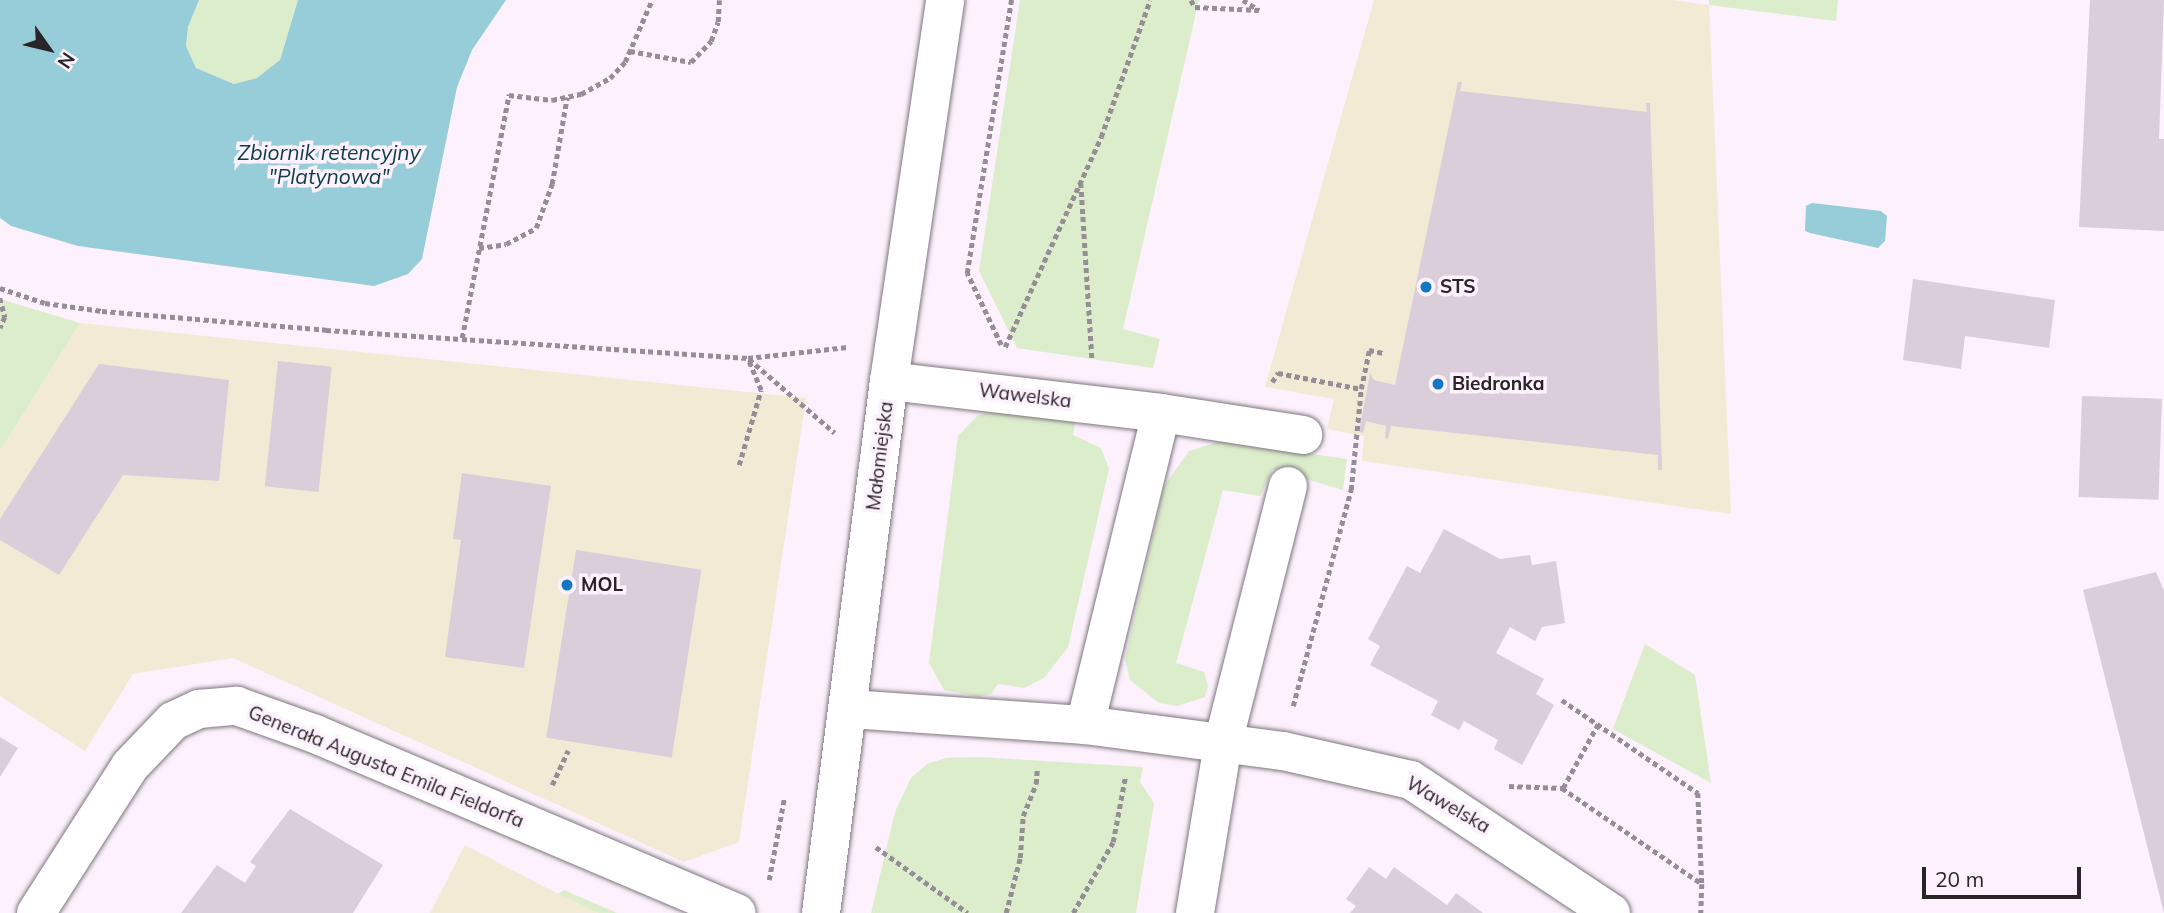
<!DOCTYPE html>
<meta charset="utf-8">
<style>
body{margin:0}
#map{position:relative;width:2164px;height:913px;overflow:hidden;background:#fcf1fc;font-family:Mulish,sans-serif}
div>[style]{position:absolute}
.commercial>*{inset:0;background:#f3ead5}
.green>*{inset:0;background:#dbedcb}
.water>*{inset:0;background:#96cdd8}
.building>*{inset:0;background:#d9ced9;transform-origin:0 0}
.path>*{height:4.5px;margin-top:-2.25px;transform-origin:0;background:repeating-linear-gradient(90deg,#968e96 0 5px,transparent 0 8.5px)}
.roads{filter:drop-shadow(0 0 2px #7f767f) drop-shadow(0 0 2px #7f767f)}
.minor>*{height:38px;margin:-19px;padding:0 19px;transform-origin:19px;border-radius:19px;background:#fff}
.secondary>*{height:38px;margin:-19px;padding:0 19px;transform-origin:19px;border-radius:19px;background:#fff}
.dots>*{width:19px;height:19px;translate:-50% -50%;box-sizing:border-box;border:4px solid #fcf1fc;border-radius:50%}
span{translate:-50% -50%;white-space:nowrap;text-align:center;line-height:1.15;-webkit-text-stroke:7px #fcf1fc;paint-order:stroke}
.poi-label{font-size:19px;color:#282427;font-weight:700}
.left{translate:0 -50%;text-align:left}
.street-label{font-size:19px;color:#282427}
.water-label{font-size:21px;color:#0b3f48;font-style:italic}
.north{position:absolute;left:14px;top:14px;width:70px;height:70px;-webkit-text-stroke:5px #fcf1fc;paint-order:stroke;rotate:124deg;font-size:19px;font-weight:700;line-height:28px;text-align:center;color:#282427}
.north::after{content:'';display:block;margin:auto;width:24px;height:32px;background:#282427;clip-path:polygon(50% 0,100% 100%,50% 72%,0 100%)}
.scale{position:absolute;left:1922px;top:867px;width:159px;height:32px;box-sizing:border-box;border:4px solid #282427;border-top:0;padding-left:9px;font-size:21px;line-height:24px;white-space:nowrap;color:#282427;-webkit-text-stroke:5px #fcf1fc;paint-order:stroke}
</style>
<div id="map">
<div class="commercial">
<div style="clip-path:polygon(1374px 0,1672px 0,1709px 5px,1731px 514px,1362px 461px,1364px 436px,1327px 429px,1334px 399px,1265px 387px)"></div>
<div style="clip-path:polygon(80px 323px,806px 398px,739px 842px,684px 862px,233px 658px,133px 674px,85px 751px,0 696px,0 451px)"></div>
<div style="clip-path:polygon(465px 845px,558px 894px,599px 913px,430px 913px)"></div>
</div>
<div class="green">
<div style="clip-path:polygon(199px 0,298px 0,280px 60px,257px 78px,234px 84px,196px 68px,186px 46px,188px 27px)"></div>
<div style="clip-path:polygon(1020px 0,1199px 0,1123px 329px,1160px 339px,1153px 368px,1017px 348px,979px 271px)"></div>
<div style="clip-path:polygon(1709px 0,1838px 0,1836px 21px,1709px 5px)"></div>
<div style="clip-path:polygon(0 299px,80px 323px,0 451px)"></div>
<div style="clip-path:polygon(992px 411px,1075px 422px,1073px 435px,1101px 448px,1109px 469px,1068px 647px,1044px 678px,1024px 688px,998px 684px,991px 694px,979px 697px,944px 690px,929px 663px,958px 436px,977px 416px)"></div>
<div style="clip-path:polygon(1222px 441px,1347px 459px,1343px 490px,1273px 469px,1260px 496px,1223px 490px,1176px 663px,1204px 672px,1208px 686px,1205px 697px,1177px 706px,1159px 703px,1130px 680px,1125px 659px,1164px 486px,1189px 451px)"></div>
<div style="clip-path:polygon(1645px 644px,1695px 675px,1711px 783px,1613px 729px)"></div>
<div style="clip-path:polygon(977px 757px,1143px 767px,1140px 782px,1154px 803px,1136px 913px,871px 913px,895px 812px,911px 778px,927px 764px,946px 758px)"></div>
<div style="clip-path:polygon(564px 890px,617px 913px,599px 913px,558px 894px)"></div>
</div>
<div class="water">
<div style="clip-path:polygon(0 0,199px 0,188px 27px,186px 46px,196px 68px,234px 84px,257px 78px,280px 60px,298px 0,506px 0,472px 50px,457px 87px,422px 259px,408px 274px,374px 286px,78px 246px,11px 226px,0 218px)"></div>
<div style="clip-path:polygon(1812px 203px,1881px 211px,1887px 216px,1885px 241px,1878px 248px,1810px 233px,1805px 231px,1806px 206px)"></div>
</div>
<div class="building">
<div style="clip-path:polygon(2090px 0,2164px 0,2159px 139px,2164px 139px,2164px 231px,2079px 227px)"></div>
<div style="clip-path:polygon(1458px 82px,1462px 82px,1460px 91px,1647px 112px,1646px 103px,1650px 103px,1662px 470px,1658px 470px,1658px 455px,1391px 426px,1388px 439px,1385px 438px,1386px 426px,1366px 421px,1363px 433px,1359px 432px,1370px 373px,1374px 380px,1395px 385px)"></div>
<div style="clip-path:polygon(1913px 279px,2055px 300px,2049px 348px,1965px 336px,1961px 369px,1903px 360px)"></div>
<div style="left:278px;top:361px;width:54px;height:126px;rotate:6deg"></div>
<div style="clip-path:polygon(99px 364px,229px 380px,219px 481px,123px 475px,59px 575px,0 540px,0 519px)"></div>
<div style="left:2082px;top:396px;width:80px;height:101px;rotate:2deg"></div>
<div style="clip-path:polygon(462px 473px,551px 486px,524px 668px,445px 657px,461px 540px,453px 539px)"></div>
<div style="clip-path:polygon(1444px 529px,1500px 559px,1530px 555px,1532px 565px,1556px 561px,1565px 623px,1542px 627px,1535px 641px,1510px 627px,1496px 653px,1544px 679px,1536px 694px,1554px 705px,1522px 765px,1494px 749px,1498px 740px,1464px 721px,1459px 730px,1431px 715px,1438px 701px,1370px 665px,1380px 646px,1368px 639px,1407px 566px,1420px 573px)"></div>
<div style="left:576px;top:550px;width:127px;height:190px;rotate:9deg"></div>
<div style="clip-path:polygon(2156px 572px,2164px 591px,2164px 913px,2083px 590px)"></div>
<div style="clip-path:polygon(0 737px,18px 748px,0 777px)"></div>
<div style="clip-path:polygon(290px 809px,383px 865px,353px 913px,181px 913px,217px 865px,245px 883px,256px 866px,250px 862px)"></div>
<div style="clip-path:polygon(1369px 867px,1386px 879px,1394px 867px,1447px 905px,1456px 893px,1483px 913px,1350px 913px,1356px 906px,1346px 899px)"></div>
</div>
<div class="path">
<div style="left:1191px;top:0;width:8px;rotate:60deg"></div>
<div style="left:1195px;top:7px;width:64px;rotate:2.7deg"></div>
<div style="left:1243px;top:0;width:19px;rotate:32deg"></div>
<div style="left:630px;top:51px;width:62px;rotate:10.2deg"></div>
<div style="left:691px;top:62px;width:29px;rotate:-46deg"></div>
<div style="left:711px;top:41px;width:20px;rotate:-70deg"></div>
<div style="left:718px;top:22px;width:22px;rotate:-87deg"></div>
<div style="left:1081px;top:183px;width:176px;rotate:86.4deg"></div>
<div style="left:479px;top:248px;width:27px;rotate:-8deg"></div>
<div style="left:506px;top:244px;width:34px;rotate:-28deg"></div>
<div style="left:536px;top:228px;width:47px;rotate:-70deg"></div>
<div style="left:552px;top:184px;width:88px;rotate:-80.2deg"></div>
<div style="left:0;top:288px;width:47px;rotate:18.4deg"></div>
<div style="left:45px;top:303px;width:58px;rotate:8deg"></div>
<div style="left:102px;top:311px;width:225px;rotate:4.8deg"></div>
<div style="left:326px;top:330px;width:423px;rotate:3.8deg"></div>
<div style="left:748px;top:358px;width:100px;rotate:-6.3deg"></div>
<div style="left:0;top:298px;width:20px;rotate:75deg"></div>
<div style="left:5px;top:317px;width:12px;rotate:114deg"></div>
<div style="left:462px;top:338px;width:248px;rotate:-79.1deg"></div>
<div style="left:509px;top:95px;width:43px;rotate:6.6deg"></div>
<div style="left:552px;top:100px;width:30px;rotate:-12deg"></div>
<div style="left:581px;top:94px;width:33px;rotate:-29deg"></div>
<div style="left:610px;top:78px;width:22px;rotate:-47deg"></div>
<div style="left:625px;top:62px;width:68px;rotate:-66.5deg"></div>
<div style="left:1001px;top:345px;width:80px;rotate:-115.3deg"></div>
<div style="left:967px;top:273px;width:277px;rotate:-80.8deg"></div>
<div style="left:1005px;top:347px;width:231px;rotate:-65.4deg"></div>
<div style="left:1101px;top:137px;width:145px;rotate:-70.3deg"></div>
<div style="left:749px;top:359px;width:113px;rotate:40.7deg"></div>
<div style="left:1272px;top:382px;width:11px;rotate:-56deg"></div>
<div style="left:1278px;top:373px;width:85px;rotate:10.9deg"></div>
<div style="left:1361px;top:389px;width:40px;rotate:-78deg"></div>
<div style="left:1369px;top:350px;width:14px;rotate:12deg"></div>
<div style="left:739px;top:465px;width:78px;rotate:-73.7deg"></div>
<div style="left:761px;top:390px;width:34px;rotate:-113deg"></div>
<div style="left:1562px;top:700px;width:165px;rotate:34.4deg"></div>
<div style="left:1698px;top:793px;width:90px;rotate:87.5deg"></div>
<div style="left:1293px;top:706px;width:224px;rotate:-75deg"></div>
<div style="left:1351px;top:490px;width:101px;rotate:-84.3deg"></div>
<div style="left:552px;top:785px;width:38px;rotate:-65deg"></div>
<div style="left:1509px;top:786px;width:53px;rotate:2.2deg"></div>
<div style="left:1562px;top:788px;width:170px;rotate:34.4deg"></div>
<div style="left:1702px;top:884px;width:29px;rotate:92deg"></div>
<div style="left:1563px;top:788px;width:73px;rotate:-61.3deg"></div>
<div style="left:876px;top:847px;width:113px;rotate:35.7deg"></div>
<div style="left:769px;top:880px;width:82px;rotate:-79.5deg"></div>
<div style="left:1006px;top:913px;width:57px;rotate:-75.7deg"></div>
<div style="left:1020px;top:858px;width:42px;rotate:-85.9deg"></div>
<div style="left:1023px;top:816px;width:35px;rotate:-68deg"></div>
<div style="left:1036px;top:784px;width:15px;rotate:-86deg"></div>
<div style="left:1073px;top:913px;width:81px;rotate:-60.6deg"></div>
<div style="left:1113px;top:842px;width:65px;rotate:-79.4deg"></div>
</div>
<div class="roads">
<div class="minor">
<div style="left:889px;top:381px;width:274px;rotate:6.7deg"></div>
<div style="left:1161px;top:413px;width:144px;rotate:8.8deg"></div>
<div style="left:850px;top:709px;width:236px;rotate:3.9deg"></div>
<div style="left:1085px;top:725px;width:321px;rotate:-76.3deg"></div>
<div style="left:1085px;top:725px;width:200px;rotate:7.5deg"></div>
<div style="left:1283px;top:751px;width:131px;rotate:12.8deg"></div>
<div style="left:1411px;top:780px;width:240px;rotate:33.6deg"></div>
<div style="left:36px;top:913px;width:174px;rotate:-57.4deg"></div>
<div style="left:130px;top:766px;width:62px;rotate:-46.3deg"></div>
<div style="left:173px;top:721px;width:29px;rotate:-25deg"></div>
<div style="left:199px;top:709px;width:38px;rotate:-5deg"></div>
<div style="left:237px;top:706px;width:83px;rotate:19.7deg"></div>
<div style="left:315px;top:734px;width:458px;rotate:23deg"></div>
<div style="left:1195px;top:913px;width:172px;rotate:-80.6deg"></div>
<div style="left:1223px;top:743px;width:265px;rotate:-75.8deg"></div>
</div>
<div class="secondary">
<div style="left:821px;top:913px;width:536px;rotate:-82.72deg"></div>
<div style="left:889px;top:381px;width:385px;rotate:-81.6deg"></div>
</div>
</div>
<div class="dots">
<div style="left:1426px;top:287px;background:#1277c2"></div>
<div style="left:1438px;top:384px;background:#1277c2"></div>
<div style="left:567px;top:585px;background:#1277c2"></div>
</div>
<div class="poi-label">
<span class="left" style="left:1440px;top:287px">STS</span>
<span class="left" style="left:1452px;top:384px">Biedronka</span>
<span class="left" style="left:581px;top:585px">MOL</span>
</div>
<div class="street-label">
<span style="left:1025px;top:396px;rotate:7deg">Wawelska</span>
<span style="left:880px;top:456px;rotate:-83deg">Małomiejska</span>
<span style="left:386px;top:767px;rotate:22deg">Generała Augusta Emila Fieldorfa</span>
<span style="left:1448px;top:805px;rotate:30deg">Wawelska</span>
</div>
<div class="water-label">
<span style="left:329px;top:164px">Zbiornik retencyjny<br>"Platynowa"</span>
</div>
<div class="north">N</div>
<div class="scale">20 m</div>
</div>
